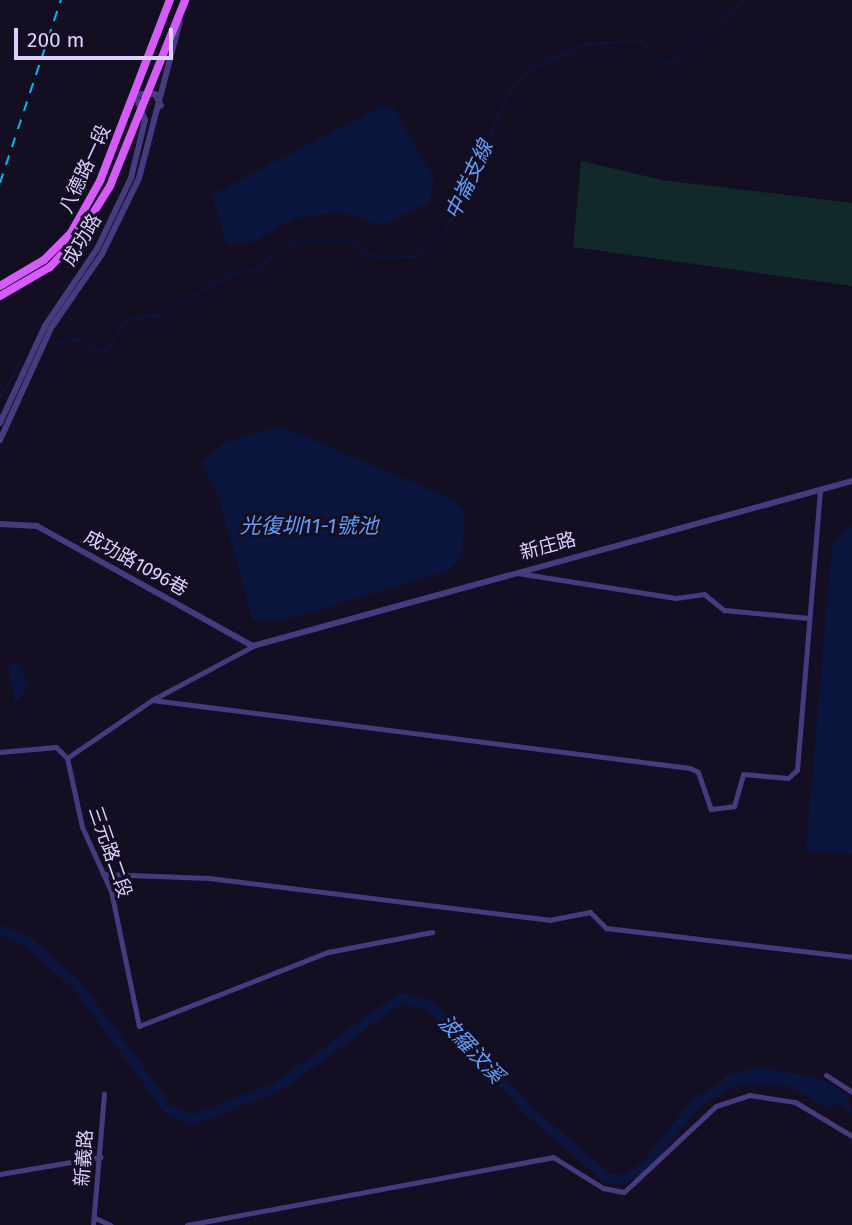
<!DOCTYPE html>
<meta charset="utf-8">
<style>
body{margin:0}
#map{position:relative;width:852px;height:1225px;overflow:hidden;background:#140e22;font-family:"Fira Sans","Noto Sans TC",sans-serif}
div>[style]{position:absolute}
.green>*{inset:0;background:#11292b}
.water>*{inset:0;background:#0b163e}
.stream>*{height:2px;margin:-1px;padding:0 1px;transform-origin:1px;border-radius:1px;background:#0b163e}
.river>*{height:10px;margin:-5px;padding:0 5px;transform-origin:5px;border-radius:5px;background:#0b163e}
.minor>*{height:5px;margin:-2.5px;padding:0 2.5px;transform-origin:2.5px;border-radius:2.5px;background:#473b7f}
.tertiary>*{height:6px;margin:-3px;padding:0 3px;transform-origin:3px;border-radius:3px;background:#473b7f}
.primary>*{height:8px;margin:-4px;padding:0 4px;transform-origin:4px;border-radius:4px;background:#d55bfa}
.rail>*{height:2px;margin-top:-1px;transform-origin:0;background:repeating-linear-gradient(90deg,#07b9f3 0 10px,transparent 0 19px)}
span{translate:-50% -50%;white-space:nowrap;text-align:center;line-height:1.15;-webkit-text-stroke:6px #140e22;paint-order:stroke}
.street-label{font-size:19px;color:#dcd0fe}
.water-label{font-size:21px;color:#629efa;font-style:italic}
.scale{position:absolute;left:14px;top:28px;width:159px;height:32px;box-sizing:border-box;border:4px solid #dcd0fe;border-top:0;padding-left:9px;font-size:21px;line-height:24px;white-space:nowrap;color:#dcd0fe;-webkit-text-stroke:5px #140e22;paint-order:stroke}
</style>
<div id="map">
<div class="green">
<div style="clip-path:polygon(581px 161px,662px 180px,852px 203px,852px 286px,573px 247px)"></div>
</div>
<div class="water">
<div style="clip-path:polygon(382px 106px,394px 109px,434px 179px,430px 201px,383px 225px,341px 212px,296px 218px,250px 243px,227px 244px,212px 195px)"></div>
<div style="clip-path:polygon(280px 426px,454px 500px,465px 512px,462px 556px,450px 570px,281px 621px,253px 620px,220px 501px,202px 462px,224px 443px)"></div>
<div style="clip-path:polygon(849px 526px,852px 527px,852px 854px,806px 851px,832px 546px)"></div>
<div style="clip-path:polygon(18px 662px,29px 686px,15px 703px,8px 666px)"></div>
<div style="clip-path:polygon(760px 1067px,821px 1079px,849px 1095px,852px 1115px,839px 1103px,830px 1109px,786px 1085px,722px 1085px,725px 1076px)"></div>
</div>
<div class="stream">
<div style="left:54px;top:345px;width:19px;rotate:-21deg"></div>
<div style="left:72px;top:338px;width:35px;rotate:25deg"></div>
<div style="left:104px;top:353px;width:40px;rotate:-56deg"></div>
<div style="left:126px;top:320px;width:33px;rotate:-9deg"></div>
<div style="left:159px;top:315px;width:82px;rotate:-29.1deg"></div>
<div style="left:231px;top:275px;width:27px;rotate:-13deg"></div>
<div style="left:257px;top:269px;width:49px;rotate:-36.6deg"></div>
<div style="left:296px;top:240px;width:58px"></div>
<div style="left:354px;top:240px;width:23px;rotate:45deg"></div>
<div style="left:370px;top:256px;width:47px;rotate:1.2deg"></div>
<div style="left:417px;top:257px;width:40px;rotate:-43deg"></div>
<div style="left:446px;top:230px;width:155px;rotate:-65.3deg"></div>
<div style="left:511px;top:89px;width:34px;rotate:-43deg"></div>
<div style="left:536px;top:66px;width:56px;rotate:-22.9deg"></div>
<div style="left:588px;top:44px;width:53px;rotate:-3.2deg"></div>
<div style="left:641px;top:41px;width:24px;rotate:52deg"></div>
<div style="left:656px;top:60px;width:18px;rotate:16deg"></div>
<div style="left:673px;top:65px;width:96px;rotate:-42.9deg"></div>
<div style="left:0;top:397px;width:44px;rotate:-58.8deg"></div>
</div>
<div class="river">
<div style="left:0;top:930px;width:30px;rotate:23deg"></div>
<div style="left:28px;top:942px;width:65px;rotate:41.3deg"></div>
<div style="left:77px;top:985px;width:154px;rotate:53.7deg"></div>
<div style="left:168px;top:1109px;width:26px;rotate:25deg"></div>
<div style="left:192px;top:1120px;width:91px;rotate:-21.2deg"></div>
<div style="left:277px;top:1087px;width:153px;rotate:-35.7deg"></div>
<div style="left:401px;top:998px;width:27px;rotate:13deg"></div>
<div style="left:427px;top:1004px;width:23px;rotate:40deg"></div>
<div style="left:445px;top:1019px;width:123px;rotate:47.6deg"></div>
<div style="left:528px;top:1110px;width:104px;rotate:40.7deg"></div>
<div style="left:607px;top:1178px;width:15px;rotate:8deg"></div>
<div style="left:622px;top:1180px;width:28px;rotate:-30deg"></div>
<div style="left:646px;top:1166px;width:80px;rotate:-51.6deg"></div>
<div style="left:696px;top:1103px;width:43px;rotate:-30.7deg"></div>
</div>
<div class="minor">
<div style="left:517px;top:573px;width:161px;rotate:8.9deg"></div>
<div style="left:676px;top:598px;width:28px;rotate:-8deg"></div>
<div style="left:704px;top:594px;width:26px;rotate:39deg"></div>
<div style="left:724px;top:610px;width:85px;rotate:5.4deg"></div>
<div style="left:152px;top:700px;width:542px;rotate:7.2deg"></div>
<div style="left:690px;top:768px;width:9px;rotate:27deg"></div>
<div style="left:698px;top:772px;width:39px;rotate:71deg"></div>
<div style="left:711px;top:809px;width:23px;rotate:-7deg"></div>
<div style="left:734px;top:806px;width:33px;rotate:-74deg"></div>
<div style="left:743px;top:774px;width:45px;rotate:5.1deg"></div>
<div style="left:788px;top:778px;width:12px;rotate:-42deg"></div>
<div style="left:797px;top:770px;width:281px;rotate:-85.3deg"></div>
<div style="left:0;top:752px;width:56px;rotate:-5.1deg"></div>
<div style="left:56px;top:747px;width:16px;rotate:45deg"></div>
<div style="left:67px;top:758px;width:71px;rotate:77.7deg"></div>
<div style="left:82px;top:827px;width:70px;rotate:65.6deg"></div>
<div style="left:111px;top:891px;width:138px;rotate:78.3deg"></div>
<div style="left:139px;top:1026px;width:203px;rotate:-21.4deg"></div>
<div style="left:328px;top:952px;width:106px;rotate:-10.9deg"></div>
<div style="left:67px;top:758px;width:103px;rotate:-34.3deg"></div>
<div style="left:152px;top:700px;width:115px;rotate:-28.1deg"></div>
<div style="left:103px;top:874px;width:106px;rotate:2.2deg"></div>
<div style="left:209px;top:878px;width:343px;rotate:7deg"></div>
<div style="left:549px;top:920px;width:42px;rotate:-11deg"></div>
<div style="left:590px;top:912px;width:23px;rotate:45deg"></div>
<div style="left:606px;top:928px;width:248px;rotate:6.7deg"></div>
<div style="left:826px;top:1075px;width:31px;rotate:33deg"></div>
<div style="left:0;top:1174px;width:102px;rotate:-9.6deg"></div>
<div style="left:95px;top:1218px;width:17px;rotate:24deg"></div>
<div style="left:93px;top:1225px;width:132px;rotate:-85.2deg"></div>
<div style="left:187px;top:1225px;width:372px;rotate:-10.5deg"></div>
<div style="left:553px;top:1157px;width:59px;rotate:31.8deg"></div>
<div style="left:603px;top:1188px;width:21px;rotate:11deg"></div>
<div style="left:624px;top:1192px;width:126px;rotate:-43.1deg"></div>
<div style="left:716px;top:1106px;width:35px;rotate:-18deg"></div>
<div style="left:749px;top:1095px;width:47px;rotate:8.7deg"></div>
<div style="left:795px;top:1102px;width:66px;rotate:30.8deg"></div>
</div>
<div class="tertiary">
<div style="left:0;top:423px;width:107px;rotate:-65.1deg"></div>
<div style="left:45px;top:326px;width:93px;rotate:-56deg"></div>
<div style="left:97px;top:249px;width:79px;rotate:-64.4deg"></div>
<div style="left:131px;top:178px;width:60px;rotate:-76.4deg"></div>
<div style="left:145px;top:120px;width:28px;rotate:-111deg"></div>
<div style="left:135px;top:94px;width:20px"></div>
<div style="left:155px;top:94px;width:13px;rotate:63deg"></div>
<div style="left:0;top:440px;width:123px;rotate:-65.5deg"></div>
<div style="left:51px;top:328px;width:90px;rotate:-55.4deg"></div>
<div style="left:102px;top:254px;width:85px;rotate:-64deg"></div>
<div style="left:139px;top:178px;width:162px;rotate:-75.4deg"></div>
<div style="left:0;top:524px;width:37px;rotate:3deg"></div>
<div style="left:37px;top:526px;width:247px;rotate:29.1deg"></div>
<div style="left:253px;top:646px;width:621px;rotate:-15.4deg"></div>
</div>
<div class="primary">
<div style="left:0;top:286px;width:51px;rotate:-30.6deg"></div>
<div style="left:44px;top:260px;width:38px;rotate:-45deg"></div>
<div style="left:71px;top:233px;width:60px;rotate:-60.9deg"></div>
<div style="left:100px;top:181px;width:194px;rotate:-68.9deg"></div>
<div style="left:0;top:296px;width:58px;rotate:-30.1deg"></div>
<div style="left:50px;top:267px;width:42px;rotate:-46.9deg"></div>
<div style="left:79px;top:236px;width:59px;rotate:-58.2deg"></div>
<div style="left:110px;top:186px;width:201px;rotate:-68deg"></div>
</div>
<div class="rail">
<div style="left:0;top:183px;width:193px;rotate:-71.6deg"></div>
</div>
<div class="street-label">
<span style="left:85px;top:169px;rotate:-65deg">八德路一段</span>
<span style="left:82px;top:240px;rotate:-59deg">成功路</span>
<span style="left:548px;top:546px;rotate:-15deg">新庄路</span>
<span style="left:136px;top:563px;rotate:29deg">成功路1096巷</span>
<span style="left:110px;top:852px;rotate:71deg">三元路二段</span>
<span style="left:84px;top:1158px;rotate:-86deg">新義路</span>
</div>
<div class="water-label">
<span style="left:469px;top:180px;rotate:-65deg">中崙支線</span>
<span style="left:309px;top:526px">光復圳11-1號池</span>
<span style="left:471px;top:1049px;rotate:47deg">波羅汶溪</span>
</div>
<div class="scale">200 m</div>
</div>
